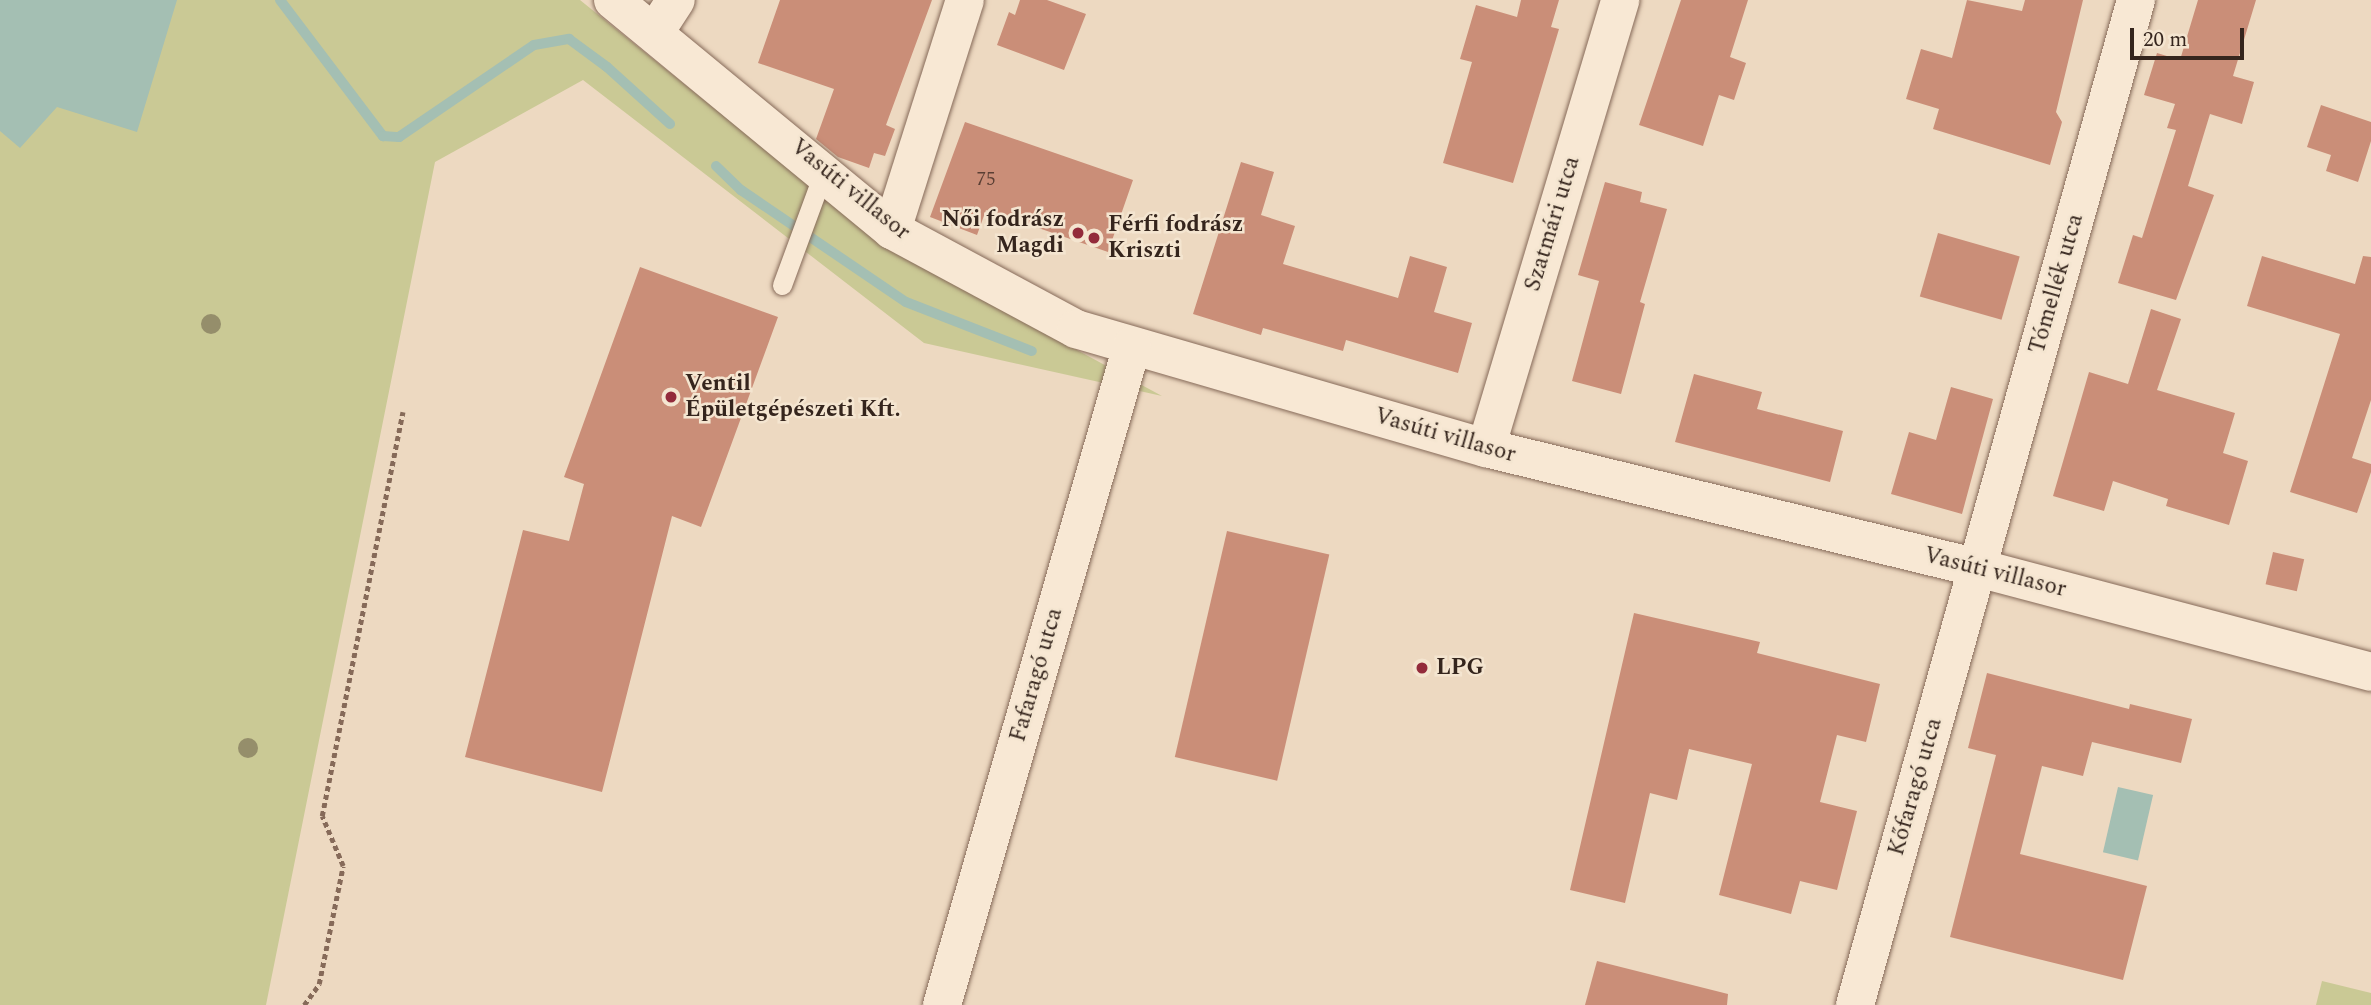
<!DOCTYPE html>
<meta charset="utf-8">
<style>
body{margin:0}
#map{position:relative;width:2371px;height:1005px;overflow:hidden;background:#edd9c1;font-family:Spectral,serif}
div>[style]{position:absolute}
.green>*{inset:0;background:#cac995}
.water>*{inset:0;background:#a4bfb3;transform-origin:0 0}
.stream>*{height:10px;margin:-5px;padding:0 5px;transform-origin:5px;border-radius:5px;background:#a4bfb3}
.building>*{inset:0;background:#ca8e78;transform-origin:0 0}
.path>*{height:4.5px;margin-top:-2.25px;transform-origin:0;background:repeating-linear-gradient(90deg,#866a59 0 5px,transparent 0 8.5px)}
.roads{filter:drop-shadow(0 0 2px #866a59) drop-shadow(0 0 2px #866a59)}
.lane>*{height:19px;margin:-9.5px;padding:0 9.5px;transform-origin:9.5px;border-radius:9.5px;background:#f8e8d4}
.street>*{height:38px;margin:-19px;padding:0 19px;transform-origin:19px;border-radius:19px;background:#f8e8d4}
.trees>*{width:20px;height:20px;margin:-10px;border-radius:50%;background:#958e6b}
.dots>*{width:19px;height:19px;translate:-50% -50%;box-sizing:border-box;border:4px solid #f4e5d0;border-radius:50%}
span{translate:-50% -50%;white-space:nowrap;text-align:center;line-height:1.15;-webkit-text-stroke:5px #f4e5d0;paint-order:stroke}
.number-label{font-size:19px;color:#5a3f34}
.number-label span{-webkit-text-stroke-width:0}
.street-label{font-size:23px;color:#35251d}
.poi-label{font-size:23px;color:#35251d;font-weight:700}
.right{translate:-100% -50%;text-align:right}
.left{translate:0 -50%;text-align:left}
.scale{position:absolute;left:2130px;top:28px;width:114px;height:32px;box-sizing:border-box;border:4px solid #35251d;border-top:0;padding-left:9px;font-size:21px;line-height:24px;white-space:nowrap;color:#35251d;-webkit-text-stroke:5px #f4e5d0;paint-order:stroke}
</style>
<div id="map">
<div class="green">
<div style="clip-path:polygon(0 0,580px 0,885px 246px,1162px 396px,924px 343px,583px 80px,435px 162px,266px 1005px,0 1005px)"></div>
<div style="clip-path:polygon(2322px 981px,2371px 993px,2371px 1005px,2316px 1005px)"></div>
</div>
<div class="water">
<div style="clip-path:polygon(0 0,177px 0,137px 132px,57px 107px,20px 148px,0 131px)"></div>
<div style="left:2118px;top:787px;width:36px;height:67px;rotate:13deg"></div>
</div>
<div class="stream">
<div style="left:280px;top:0;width:171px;rotate:52.9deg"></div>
<div style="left:383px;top:136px;width:16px;rotate:4deg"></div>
<div style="left:399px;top:137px;width:163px;rotate:-34.3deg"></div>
<div style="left:534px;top:45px;width:36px;rotate:-10deg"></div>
<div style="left:569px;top:39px;width:47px;rotate:36.4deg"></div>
<div style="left:607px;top:67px;width:85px;rotate:42.1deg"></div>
<div style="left:716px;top:166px;width:35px;rotate:44deg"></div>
<div style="left:741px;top:190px;width:199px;rotate:34.2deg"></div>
<div style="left:906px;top:302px;width:135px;rotate:21.3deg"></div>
</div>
<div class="building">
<div style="clip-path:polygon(780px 0,932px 0,886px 125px,895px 129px,885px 156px,874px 153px,869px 168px,838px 157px,816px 139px,834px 89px,758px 63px)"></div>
<div style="clip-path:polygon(1020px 0,1047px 0,1086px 14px,1064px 70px,997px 45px,1009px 12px,1015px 15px)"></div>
<div style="clip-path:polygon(1521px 0,1559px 0,1551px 27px,1559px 29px,1513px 183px,1443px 163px,1472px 62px,1460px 59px,1476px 5px,1517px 17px)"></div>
<div style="clip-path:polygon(1681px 0,1748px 0,1730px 57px,1746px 63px,1734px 100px,1719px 95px,1703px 146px,1639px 125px)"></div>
<div style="clip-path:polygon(1967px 0,2022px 11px,2025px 0,2083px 0,2056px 112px,2062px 122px,2050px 165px,1933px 129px,1939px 109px,1906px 99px,1921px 49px,1952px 58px)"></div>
<div style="clip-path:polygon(2198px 0,2256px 0,2233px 76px,2254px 82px,2242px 124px,2210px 114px,2188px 186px,2214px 195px,2176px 300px,2118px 283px,2133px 235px,2142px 238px,2176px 130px,2167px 128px,2175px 104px,2144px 95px,2157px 53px,2180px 60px)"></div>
<div style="clip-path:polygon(2321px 105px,2371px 122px,2371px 141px,2358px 182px,2326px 171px,2331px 155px,2307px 147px)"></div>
<div style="clip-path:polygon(965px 122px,1133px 180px,1108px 252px,986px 210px,977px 235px,930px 217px)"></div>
<div style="clip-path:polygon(1241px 162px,1274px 172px,1261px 215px,1295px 226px,1283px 264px,1398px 298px,1410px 256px,1447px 267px,1434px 312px,1472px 323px,1458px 373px,1346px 340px,1343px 351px,1263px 328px,1261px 335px,1193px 314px)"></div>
<div style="clip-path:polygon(1605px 182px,1642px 192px,1640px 202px,1667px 209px,1640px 302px,1645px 304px,1621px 394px,1572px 381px,1599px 281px,1578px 275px)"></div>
<div style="left:1938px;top:233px;width:85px;height:66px;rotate:16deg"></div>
<div style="clip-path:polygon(2262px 256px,2355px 284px,2363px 256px,2371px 257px,2371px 400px,2352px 458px,2371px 464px,2371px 472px,2357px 513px,2290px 492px,2340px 334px,2247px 306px)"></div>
<div style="clip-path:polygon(640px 267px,778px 317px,701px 527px,672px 516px,602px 792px,465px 757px,523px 530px,569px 541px,584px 484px,564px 477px)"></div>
<div style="clip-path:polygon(2151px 309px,2181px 319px,2157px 390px,2235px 413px,2223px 453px,2248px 461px,2229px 525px,2166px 506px,2168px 499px,2113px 481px,2104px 511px,2053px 496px,2089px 372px,2128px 384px)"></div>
<div style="clip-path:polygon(1694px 374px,1762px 392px,1757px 409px,1843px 431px,1830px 482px,1675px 442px)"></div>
<div style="clip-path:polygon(1951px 387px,1993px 399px,1962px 514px,1891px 494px,1909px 432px,1936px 440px)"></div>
<div style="left:1227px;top:531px;width:105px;height:232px;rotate:13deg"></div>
<div style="left:2273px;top:552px;width:32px;height:33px;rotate:13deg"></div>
<div style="clip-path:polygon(1634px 613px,1760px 642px,1757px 653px,1880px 684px,1866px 742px,1837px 735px,1820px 802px,1857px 811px,1837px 890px,1800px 881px,1791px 914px,1719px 895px,1752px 764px,1689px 749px,1677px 800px,1650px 793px,1625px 903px,1570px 890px)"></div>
<div style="clip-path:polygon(1987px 673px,2129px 709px,2130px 704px,2192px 719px,2181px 763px,2092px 742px,2083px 776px,2042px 766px,2020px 854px,2147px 886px,2123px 980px,1950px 937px,1996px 755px,1968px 748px)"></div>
<div style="clip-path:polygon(1597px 961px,1728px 994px,1727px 1005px,1585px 1005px)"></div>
</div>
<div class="path">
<div style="left:304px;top:1005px;width:26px;rotate:-54deg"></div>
<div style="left:319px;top:984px;width:120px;rotate:-78.5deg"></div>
<div style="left:343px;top:866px;width:54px;rotate:-112.8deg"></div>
<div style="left:322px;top:816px;width:412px;rotate:-78.7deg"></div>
</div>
<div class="roads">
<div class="lane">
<div style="left:782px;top:285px;width:121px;rotate:-69.8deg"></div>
</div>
<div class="street">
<div style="left:613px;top:0;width:362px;rotate:39.5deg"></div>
<div style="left:892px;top:230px;width:209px;rotate:28.3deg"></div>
<div style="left:1076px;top:329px;width:427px;rotate:16.2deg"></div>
<div style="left:1486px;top:448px;width:506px;rotate:13.71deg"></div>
<div style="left:1978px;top:568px;width:407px;rotate:14.8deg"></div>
<div style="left:655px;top:32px;width:38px;rotate:-57deg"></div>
<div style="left:892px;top:230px;width:241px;rotate:-72.4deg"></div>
<div style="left:1486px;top:448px;width:468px;rotate:-73.3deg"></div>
<div style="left:942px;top:1005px;width:686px;rotate:-73.92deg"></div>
<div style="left:1855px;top:1005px;width:1044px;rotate:-74.38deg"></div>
</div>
</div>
<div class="trees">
<div style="left:211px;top:324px"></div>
<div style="left:248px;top:748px"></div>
</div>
<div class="dots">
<div style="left:1078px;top:233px;background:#932b3b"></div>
<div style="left:1094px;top:238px;background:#932b3b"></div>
<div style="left:671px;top:397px;background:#932b3b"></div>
<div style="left:1422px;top:668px;background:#932b3b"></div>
</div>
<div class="number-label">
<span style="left:986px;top:180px">75</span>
</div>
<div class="street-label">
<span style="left:850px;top:190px;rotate:39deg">Vasúti villasor</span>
<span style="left:1553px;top:224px;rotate:-73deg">Szatmári utca</span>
<span style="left:2057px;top:284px;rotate:-74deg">Tómellék utca</span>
<span style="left:1445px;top:436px;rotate:16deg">Vasúti villasor</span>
<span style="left:1995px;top:573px;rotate:14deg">Vasúti villasor</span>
<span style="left:1037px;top:675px;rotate:-74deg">Fafaragó utca</span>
<span style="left:1916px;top:787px;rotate:-74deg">Kőfaragó utca</span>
</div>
<div class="poi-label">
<span class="right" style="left:1064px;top:233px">Női fodrász<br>Magdi</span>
<span class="left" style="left:1108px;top:238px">Férfi fodrász<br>Kriszti</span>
<span class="left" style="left:685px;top:397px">Ventil<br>Épületgépészeti Kft.</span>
<span class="left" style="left:1436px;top:668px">LPG</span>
</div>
<div class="scale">20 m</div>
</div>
